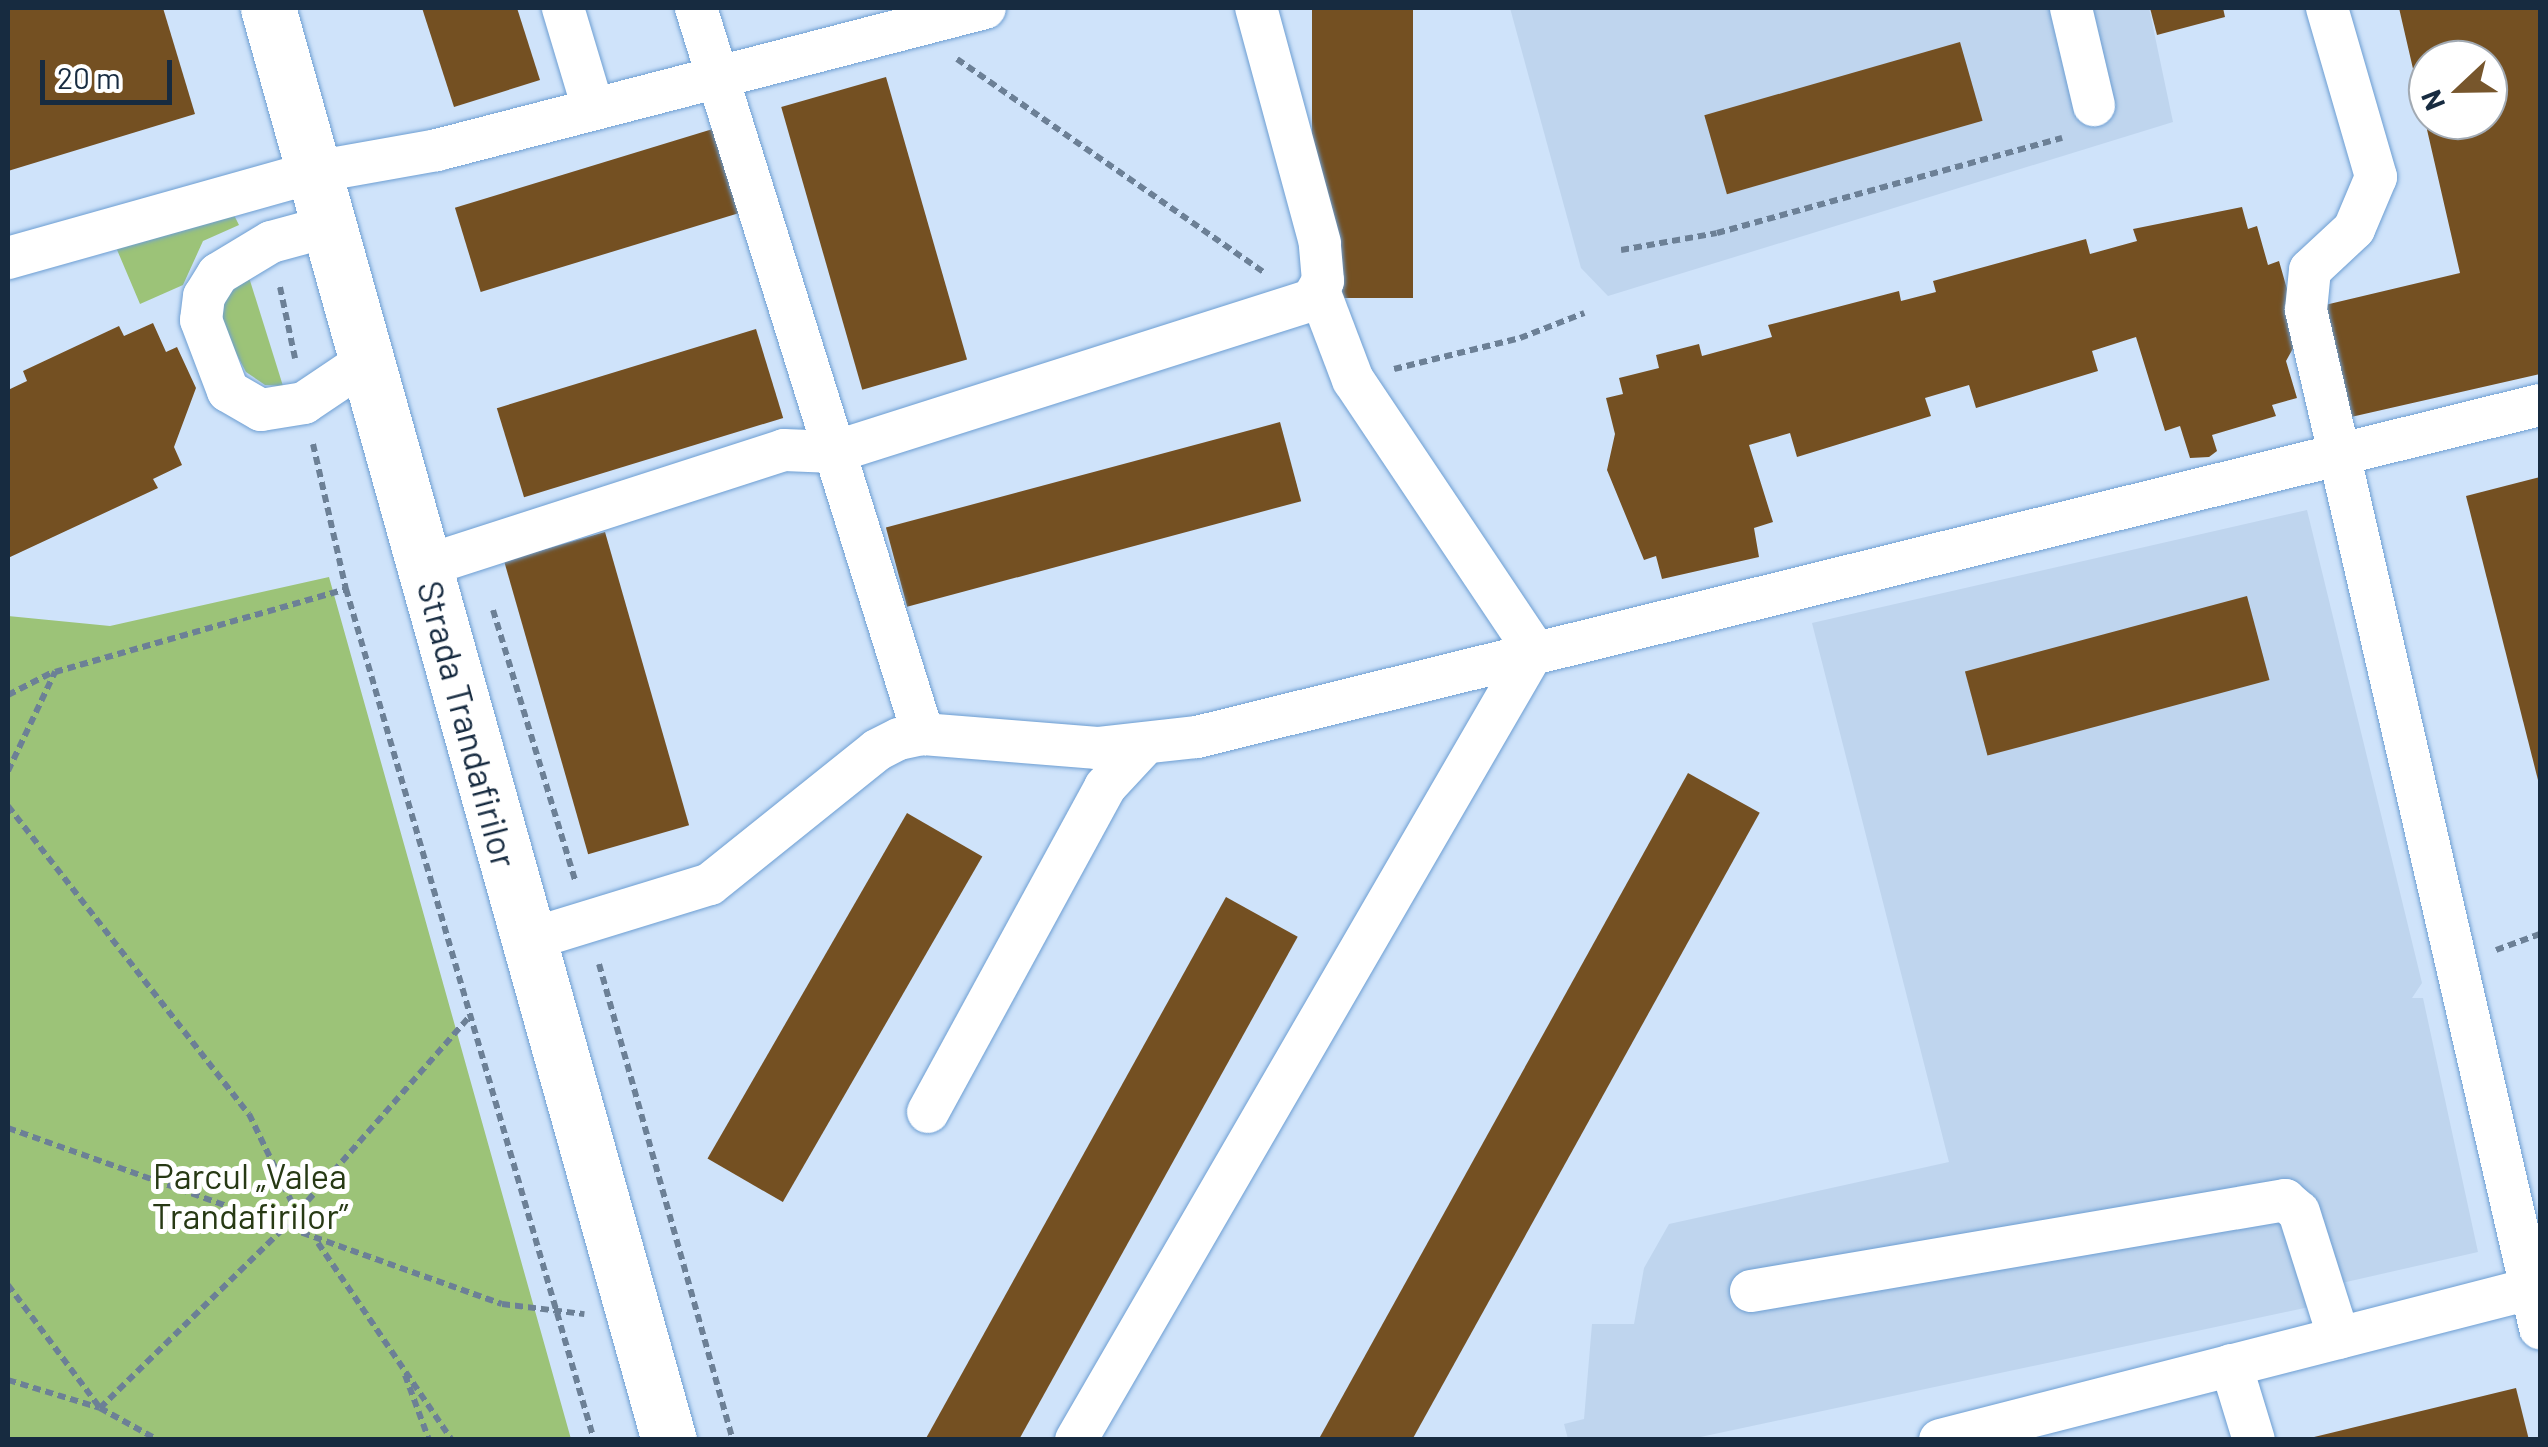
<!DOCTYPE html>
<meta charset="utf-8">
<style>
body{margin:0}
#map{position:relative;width:2548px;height:1447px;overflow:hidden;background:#cfe3fa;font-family:Barlow,sans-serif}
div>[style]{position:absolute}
.built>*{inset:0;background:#bfd5ee}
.green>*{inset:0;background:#9cc378}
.building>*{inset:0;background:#745022;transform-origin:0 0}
.path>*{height:6px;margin-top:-3px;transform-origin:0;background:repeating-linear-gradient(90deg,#6c8096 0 8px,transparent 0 13px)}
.roads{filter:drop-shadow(0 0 2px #6d9ed2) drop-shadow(0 0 2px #6d9ed2)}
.minor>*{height:42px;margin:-21px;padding:0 21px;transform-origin:21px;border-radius:21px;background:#fff}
.major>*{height:55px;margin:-27.5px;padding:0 27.5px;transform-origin:27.5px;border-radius:27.5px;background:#fff}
span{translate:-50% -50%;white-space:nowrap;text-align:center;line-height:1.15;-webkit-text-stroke:10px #fff;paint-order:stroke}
.street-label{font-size:35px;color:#172b40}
.park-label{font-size:35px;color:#273914}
.frame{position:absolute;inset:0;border:10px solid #172b40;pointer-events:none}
.north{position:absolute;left:2408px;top:40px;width:100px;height:100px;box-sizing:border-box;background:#fff;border:2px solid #a2aab3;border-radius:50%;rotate:248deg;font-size:28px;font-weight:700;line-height:40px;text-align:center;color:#172b40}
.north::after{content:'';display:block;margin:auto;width:35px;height:45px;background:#77562c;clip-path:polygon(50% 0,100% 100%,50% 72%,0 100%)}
.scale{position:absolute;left:40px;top:60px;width:132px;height:45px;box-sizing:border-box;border:5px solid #172b40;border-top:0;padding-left:12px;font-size:30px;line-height:35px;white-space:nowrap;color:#172b40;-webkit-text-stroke:8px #fff;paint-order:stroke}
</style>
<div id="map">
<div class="built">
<div style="clip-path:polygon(1510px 8px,2149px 8px,2173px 122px,1608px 296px,1581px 268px)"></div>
<div style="clip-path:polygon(2307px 510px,2422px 983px,2412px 998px,2423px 998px,2478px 1252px,2333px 1285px,2337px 1301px,1691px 1439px,1568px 1439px,1564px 1424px,1584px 1419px,1592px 1324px,1634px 1324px,1644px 1268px,1669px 1224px,1949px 1162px,1812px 623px)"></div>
</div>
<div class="green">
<div style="clip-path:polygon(232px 211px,239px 225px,203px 241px,183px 285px,140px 304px,115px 245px)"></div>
<div style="clip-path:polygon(247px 271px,283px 386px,265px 385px,246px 372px,222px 327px,224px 298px)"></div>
<div style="clip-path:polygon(329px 577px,571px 1439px,8px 1439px,8px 616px,110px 626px)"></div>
</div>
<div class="building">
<div style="clip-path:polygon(8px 8px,163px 8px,195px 114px,8px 171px)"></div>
<div style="clip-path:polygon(422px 8px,517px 8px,540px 80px,454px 107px)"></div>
<div style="left:1312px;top:8px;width:101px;height:290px"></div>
<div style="clip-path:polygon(2150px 8px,2223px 8px,2225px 17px,2157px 35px)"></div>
<div style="clip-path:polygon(evenodd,2399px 8px,2540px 8px,2540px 374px,2351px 417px,2325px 305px,2460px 273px,2399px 8px,2428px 60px,2488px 60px,2488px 120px,2428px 120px,2428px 60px)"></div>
<div style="left:1960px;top:42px;width:82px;height:266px;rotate:74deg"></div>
<div style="left:886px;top:77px;width:294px;height:109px;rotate:74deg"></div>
<div style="left:716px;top:128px;width:88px;height:273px;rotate:73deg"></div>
<div style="clip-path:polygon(2242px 207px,2248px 229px,2257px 226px,2268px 265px,2279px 261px,2295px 317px,2296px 343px,2286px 361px,2297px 398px,2272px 405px,2276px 416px,2212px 435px,2217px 451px,2209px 457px,2190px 458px,2180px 426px,2165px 431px,2136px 337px,2092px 351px,2098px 371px,1976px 408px,1969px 385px,1925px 398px,1931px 416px,1797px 457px,1790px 433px,1749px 445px,1773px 522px,1754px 528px,1759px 557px,1662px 579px,1656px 556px,1644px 560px,1607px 470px,1615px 434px,1606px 398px,1623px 394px,1619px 378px,1659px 368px,1656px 355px,1699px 344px,1702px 356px,1772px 337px,1768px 325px,1899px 291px,1901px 301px,1936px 292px,1933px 281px,2086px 239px,2090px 254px,2137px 241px,2133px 229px)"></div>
<div style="clip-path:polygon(153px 323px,166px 352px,177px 347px,196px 388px,174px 447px,182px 465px,153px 479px,158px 488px,8px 558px,8px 390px,27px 381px,23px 371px,119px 326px,124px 336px)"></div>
<div style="left:756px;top:329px;width:93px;height:271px;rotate:73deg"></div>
<div style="left:1280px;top:422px;width:82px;height:408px;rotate:75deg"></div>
<div style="clip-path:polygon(2540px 477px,2540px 784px,2539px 784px,2466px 496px)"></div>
<div style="left:605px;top:532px;width:305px;height:105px;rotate:74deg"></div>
<div style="left:2247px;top:596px;width:87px;height:292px;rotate:75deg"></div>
<div style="left:1688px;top:773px;width:82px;height:760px;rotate:29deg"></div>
<div style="left:907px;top:813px;width:87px;height:399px;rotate:30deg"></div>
<div style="left:1226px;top:897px;width:82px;height:619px;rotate:29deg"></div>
<div style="clip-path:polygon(2516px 1388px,2529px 1440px,2310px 1440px,2310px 1438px)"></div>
</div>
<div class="path">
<div style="left:957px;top:59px;width:373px;rotate:34.8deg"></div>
<div style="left:1621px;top:250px;width:97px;rotate:-10deg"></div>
<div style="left:1717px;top:233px;width:358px;rotate:-15.4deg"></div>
<div style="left:280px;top:287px;width:73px;rotate:78.1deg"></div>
<div style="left:1394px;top:369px;width:130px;rotate:-13.8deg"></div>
<div style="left:1520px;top:338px;width:69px;rotate:-21.3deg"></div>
<div style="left:313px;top:444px;width:149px;rotate:77.2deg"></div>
<div style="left:346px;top:589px;width:886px;rotate:73.75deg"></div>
<div style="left:493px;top:610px;width:282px;rotate:73.1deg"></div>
<div style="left:8px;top:695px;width:51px;rotate:-27.1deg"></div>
<div style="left:8px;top:771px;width:110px;rotate:-64.6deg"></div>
<div style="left:55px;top:672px;width:303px;rotate:-15.9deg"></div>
<div style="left:8px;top:806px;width:391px;rotate:52deg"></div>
<div style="left:249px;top:1114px;width:110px;rotate:64.1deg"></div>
<div style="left:2496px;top:950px;width:47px;rotate:-20deg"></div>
<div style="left:599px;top:964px;width:495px;rotate:74.3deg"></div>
<div style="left:8px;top:1128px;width:524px;rotate:19.61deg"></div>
<div style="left:502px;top:1304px;width:83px;rotate:7deg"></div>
<div style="left:318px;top:1243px;width:238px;rotate:55.8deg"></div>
<div style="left:8px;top:1285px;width:154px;rotate:53.2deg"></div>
<div style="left:100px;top:1408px;width:255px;rotate:-44.4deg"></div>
<div style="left:282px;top:1230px;width:286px;rotate:-48.7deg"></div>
<div style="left:405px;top:1375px;width:69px;rotate:69.7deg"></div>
<div style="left:8px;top:1380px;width:96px;rotate:16.9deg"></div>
<div style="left:100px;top:1408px;width:66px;rotate:28.9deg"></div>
</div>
<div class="roads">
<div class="minor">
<div style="left:563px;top:8px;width:104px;rotate:73.3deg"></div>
<div style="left:696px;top:8px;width:761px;rotate:72.64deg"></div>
<div style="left:2071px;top:8px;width:100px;rotate:76.7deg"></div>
<div style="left:2327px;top:8px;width:176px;rotate:73.8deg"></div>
<div style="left:2376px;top:177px;width:56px;rotate:112.9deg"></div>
<div style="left:2354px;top:229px;width:60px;rotate:137deg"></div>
<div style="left:2310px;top:270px;width:40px;rotate:95.7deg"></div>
<div style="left:2306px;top:310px;width:1045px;rotate:77.05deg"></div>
<div style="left:330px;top:226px;width:61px;rotate:164.8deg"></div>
<div style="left:271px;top:242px;width:62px;rotate:148.9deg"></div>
<div style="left:218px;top:274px;width:26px;rotate:122deg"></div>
<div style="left:204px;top:296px;width:24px;rotate:97deg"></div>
<div style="left:201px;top:320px;width:76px;rotate:69.2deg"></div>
<div style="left:228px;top:391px;width:38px;rotate:30deg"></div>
<div style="left:261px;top:410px;width:44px;rotate:-9.2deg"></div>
<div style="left:304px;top:403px;width:77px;rotate:-33.9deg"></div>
<div style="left:8px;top:258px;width:318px;rotate:-15.7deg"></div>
<div style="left:314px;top:172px;width:125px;rotate:-10.1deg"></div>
<div style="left:437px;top:150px;width:566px;rotate:-14.53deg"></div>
<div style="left:425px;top:566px;width:377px;rotate:-17.9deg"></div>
<div style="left:784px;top:450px;width:50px;rotate:2.3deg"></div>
<div style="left:834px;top:452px;width:502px;rotate:-17.64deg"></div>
<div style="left:1312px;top:300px;width:22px;rotate:-60deg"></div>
<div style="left:1323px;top:281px;width:38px;rotate:-95deg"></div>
<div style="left:1320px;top:243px;width:244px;rotate:-105.2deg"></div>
<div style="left:528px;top:940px;width:190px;rotate:-17.1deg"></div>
<div style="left:710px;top:884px;width:214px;rotate:-38.7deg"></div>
<div style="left:877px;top:750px;width:25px;rotate:-27deg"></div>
<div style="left:899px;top:739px;width:25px;rotate:-12deg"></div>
<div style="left:923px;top:734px;width:175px;rotate:4.6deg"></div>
<div style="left:1097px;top:748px;width:101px;rotate:-6.3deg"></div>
<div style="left:1197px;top:737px;width:1383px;rotate:-13.89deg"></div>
<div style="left:928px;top:1112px;width:370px;rotate:-61.4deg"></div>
<div style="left:1105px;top:787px;width:57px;rotate:-47.1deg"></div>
<div style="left:1751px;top:1291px;width:542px;rotate:-9.67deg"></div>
<div style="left:2285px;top:1200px;width:18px;rotate:41deg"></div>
<div style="left:2299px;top:1212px;width:132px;rotate:72.4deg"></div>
<div style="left:2231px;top:1365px;width:78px;rotate:73deg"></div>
<div style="left:1076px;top:1440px;width:913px;rotate:-59.9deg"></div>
<div style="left:1534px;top:650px;width:325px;rotate:-123.8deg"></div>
<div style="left:1353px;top:380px;width:93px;rotate:-110.8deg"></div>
<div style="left:1940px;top:1440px;width:609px;rotate:-14.36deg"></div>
</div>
<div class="major">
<div style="left:268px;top:8px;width:1487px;rotate:74.36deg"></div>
</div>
</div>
<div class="street-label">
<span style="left:468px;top:724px;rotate:75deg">Strada Trandafirilor</span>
</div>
<div class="park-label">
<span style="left:250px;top:1195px">Parcul „Valea<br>Trandafirilor”</span>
</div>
<div class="frame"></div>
<div class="north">N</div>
<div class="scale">20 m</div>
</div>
